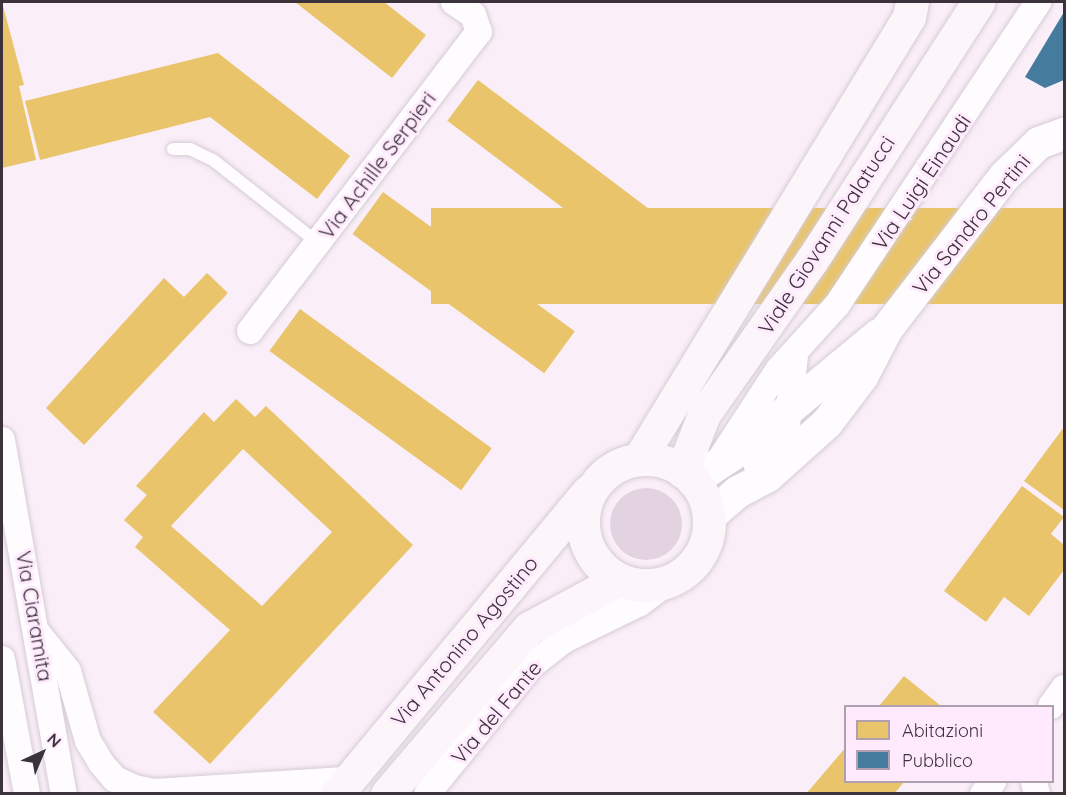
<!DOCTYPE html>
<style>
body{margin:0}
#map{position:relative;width:1066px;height:795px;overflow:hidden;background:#faeef8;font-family:Quicksand,sans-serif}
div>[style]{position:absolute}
.green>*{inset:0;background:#e3d3e1}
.round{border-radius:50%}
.homes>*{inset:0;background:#e9c46a;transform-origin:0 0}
.public>*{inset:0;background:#457b9d}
.roads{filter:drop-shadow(0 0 2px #d5ccd4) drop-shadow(0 0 2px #d5ccd4)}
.service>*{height:12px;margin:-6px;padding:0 6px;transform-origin:6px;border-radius:6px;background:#fefcfe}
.minor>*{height:26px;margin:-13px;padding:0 13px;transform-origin:13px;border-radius:13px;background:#fefcfe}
.tertiary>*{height:32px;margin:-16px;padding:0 16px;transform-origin:16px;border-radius:16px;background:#fefcfe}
.secondary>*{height:33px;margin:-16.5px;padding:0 16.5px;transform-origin:16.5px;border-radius:16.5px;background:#fcf6fb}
.secondary>.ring{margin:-16.5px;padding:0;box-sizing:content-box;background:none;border:33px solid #fcf6fb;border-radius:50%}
span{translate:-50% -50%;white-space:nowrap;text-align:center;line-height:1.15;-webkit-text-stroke:6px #feeafc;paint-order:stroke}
.street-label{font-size:21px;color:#3b323b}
.frame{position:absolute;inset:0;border:3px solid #3b323b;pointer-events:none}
.legend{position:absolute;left:844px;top:705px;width:210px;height:78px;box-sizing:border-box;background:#feeafc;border:2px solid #b0a0af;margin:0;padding:8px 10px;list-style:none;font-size:18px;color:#3b323b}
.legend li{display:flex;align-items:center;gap:12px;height:30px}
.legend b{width:30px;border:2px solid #b0a0af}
.north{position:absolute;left:12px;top:723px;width:60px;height:60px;-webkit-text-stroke:4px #feeafc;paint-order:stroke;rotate:44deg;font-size:16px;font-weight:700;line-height:24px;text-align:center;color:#3b323b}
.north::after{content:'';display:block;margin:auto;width:21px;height:27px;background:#3b323b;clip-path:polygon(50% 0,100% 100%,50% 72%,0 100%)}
</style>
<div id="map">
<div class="green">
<div class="round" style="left:610px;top:488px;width:72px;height:72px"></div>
</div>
<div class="homes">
<div style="clip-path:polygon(2px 2px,24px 85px,19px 86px,36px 160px,2px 168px)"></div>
<div style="clip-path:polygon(295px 2px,384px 2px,426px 35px,392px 78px)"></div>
<div style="clip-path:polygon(218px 53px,350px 156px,317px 199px,210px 117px,40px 160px,25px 101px)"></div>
<div style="left:478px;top:80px;width:237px;height:51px;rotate:37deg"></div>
<div style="left:383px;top:192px;width:237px;height:52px;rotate:36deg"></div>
<div style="left:1064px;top:208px;width:96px;height:633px;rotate:90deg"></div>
<div style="clip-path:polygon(207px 273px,228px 293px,84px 445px,46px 408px,164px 278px,184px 297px)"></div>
<div style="left:300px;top:309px;width:237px;height:52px;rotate:36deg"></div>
<div style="clip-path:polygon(evenodd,236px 399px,255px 417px,266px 406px,413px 545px,210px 764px,153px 712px,230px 630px,135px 547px,143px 537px,124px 520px,147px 495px,136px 486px,204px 412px,214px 422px,236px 399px,243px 449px,332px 532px,262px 606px,171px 526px,243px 449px)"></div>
<div style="clip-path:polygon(1064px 427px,1064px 510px,1024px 481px)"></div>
<div style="clip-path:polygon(1022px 486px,1064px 517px,1051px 534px,1064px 545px,1064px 570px,1029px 616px,1004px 597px,986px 622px,944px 591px)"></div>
<div style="clip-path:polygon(904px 676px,941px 706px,879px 706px)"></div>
<div style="clip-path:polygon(846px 747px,846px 782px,904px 782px,894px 794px,806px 794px)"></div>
</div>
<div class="public">
<div style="clip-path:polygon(1064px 12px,1064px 80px,1045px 88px,1025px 77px)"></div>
</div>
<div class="roads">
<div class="service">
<div style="left:173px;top:149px;width:17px"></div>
<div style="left:190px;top:149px;width:25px;rotate:26deg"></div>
<div style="left:213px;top:160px;width:134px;rotate:38.3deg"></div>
</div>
<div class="minor">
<div style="left:250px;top:331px;width:377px;rotate:-52.6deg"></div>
<div style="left:479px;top:32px;width:18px;rotate:-109deg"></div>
<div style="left:473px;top:15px;width:23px;rotate:-146deg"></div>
<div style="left:2px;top:440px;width:359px;rotate:80.1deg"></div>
<div style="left:722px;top:456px;width:104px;rotate:-56.8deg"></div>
<div style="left:779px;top:369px;width:86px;rotate:-47.8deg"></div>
<div style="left:837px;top:305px;width:364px;rotate:-56.4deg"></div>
<div style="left:757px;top:466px;width:30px;rotate:-41deg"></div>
<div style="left:780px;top:446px;width:13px;rotate:-61deg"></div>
<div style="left:786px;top:435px;width:80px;rotate:-83.5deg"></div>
<div style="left:37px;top:632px;width:50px;rotate:51.5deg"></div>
<div style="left:68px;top:671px;width:73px;rotate:74.1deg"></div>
<div style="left:88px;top:741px;width:26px;rotate:59deg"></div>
<div style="left:101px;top:763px;width:21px;rotate:49deg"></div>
<div style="left:115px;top:779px;width:21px;rotate:25deg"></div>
<div style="left:134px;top:788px;width:21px;rotate:11deg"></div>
<div style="left:155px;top:792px;width:193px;rotate:-3.6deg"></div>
<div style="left:2px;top:659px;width:137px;rotate:79.5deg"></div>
<div style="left:1051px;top:706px;width:22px;rotate:-54deg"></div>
<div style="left:1034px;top:782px;width:12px;rotate:76deg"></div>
<div style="left:427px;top:794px;width:166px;rotate:-50.9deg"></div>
<div style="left:532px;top:665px;width:41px;rotate:-38deg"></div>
<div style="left:564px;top:640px;width:85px;rotate:-26deg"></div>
<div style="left:640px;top:603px;width:31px;rotate:-37deg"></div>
<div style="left:983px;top:794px;width:16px;rotate:-50deg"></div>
</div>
<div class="tertiary">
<div style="left:693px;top:481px;width:58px;rotate:-33.7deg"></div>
<div style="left:741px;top:449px;width:179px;rotate:-39.6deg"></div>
<div style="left:709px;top:517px;width:38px;rotate:-41deg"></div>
<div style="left:738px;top:492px;width:34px;rotate:-28deg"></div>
<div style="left:768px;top:476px;width:79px;rotate:-41.9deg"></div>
<div style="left:827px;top:423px;width:58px;rotate:-52.7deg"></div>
<div style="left:862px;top:377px;width:54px;rotate:-62.5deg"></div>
<div style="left:887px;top:329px;width:193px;rotate:-52.4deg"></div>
<div style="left:1005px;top:176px;width:47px;rotate:-44.1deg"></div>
<div style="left:1039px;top:143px;width:27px;rotate:-20deg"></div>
</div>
<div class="secondary">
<div class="ring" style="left:583px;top:459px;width:93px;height:93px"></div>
<div style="left:639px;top:459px;width:518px;rotate:-58.58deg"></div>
<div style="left:909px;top:17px;width:15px;rotate:-79deg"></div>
<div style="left:682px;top:471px;width:61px;rotate:-68.9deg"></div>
<div style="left:704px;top:414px;width:188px;rotate:-55deg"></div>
<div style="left:812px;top:260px;width:307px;rotate:-57.2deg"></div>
<div style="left:337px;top:794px;width:393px;rotate:-50.3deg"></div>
<div style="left:387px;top:794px;width:218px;rotate:-49.5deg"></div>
<div style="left:529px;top:628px;width:101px;rotate:-28.3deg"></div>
</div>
</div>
<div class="street-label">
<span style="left:377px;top:165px;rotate:-53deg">Via Achille Serpieri</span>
<span style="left:921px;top:182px;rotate:-56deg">Via Luigi Einaudi</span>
<span style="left:971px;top:224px;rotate:-51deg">Via Sandro Pertini</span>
<span style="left:826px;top:235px;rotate:-57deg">Viale Giovanni Palatucci</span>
<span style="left:35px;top:616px;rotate:80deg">Via Ciaramita</span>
<span style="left:464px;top:641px;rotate:-50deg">Via Antonino Agostino</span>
<span style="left:496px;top:712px;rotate:-50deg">Via del Fante</span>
</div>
<div class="frame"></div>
<ul class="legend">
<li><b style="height:16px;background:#e9c46a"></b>Abitazioni</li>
<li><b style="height:16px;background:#457b9d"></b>Pubblico</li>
</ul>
<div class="north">N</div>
</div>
